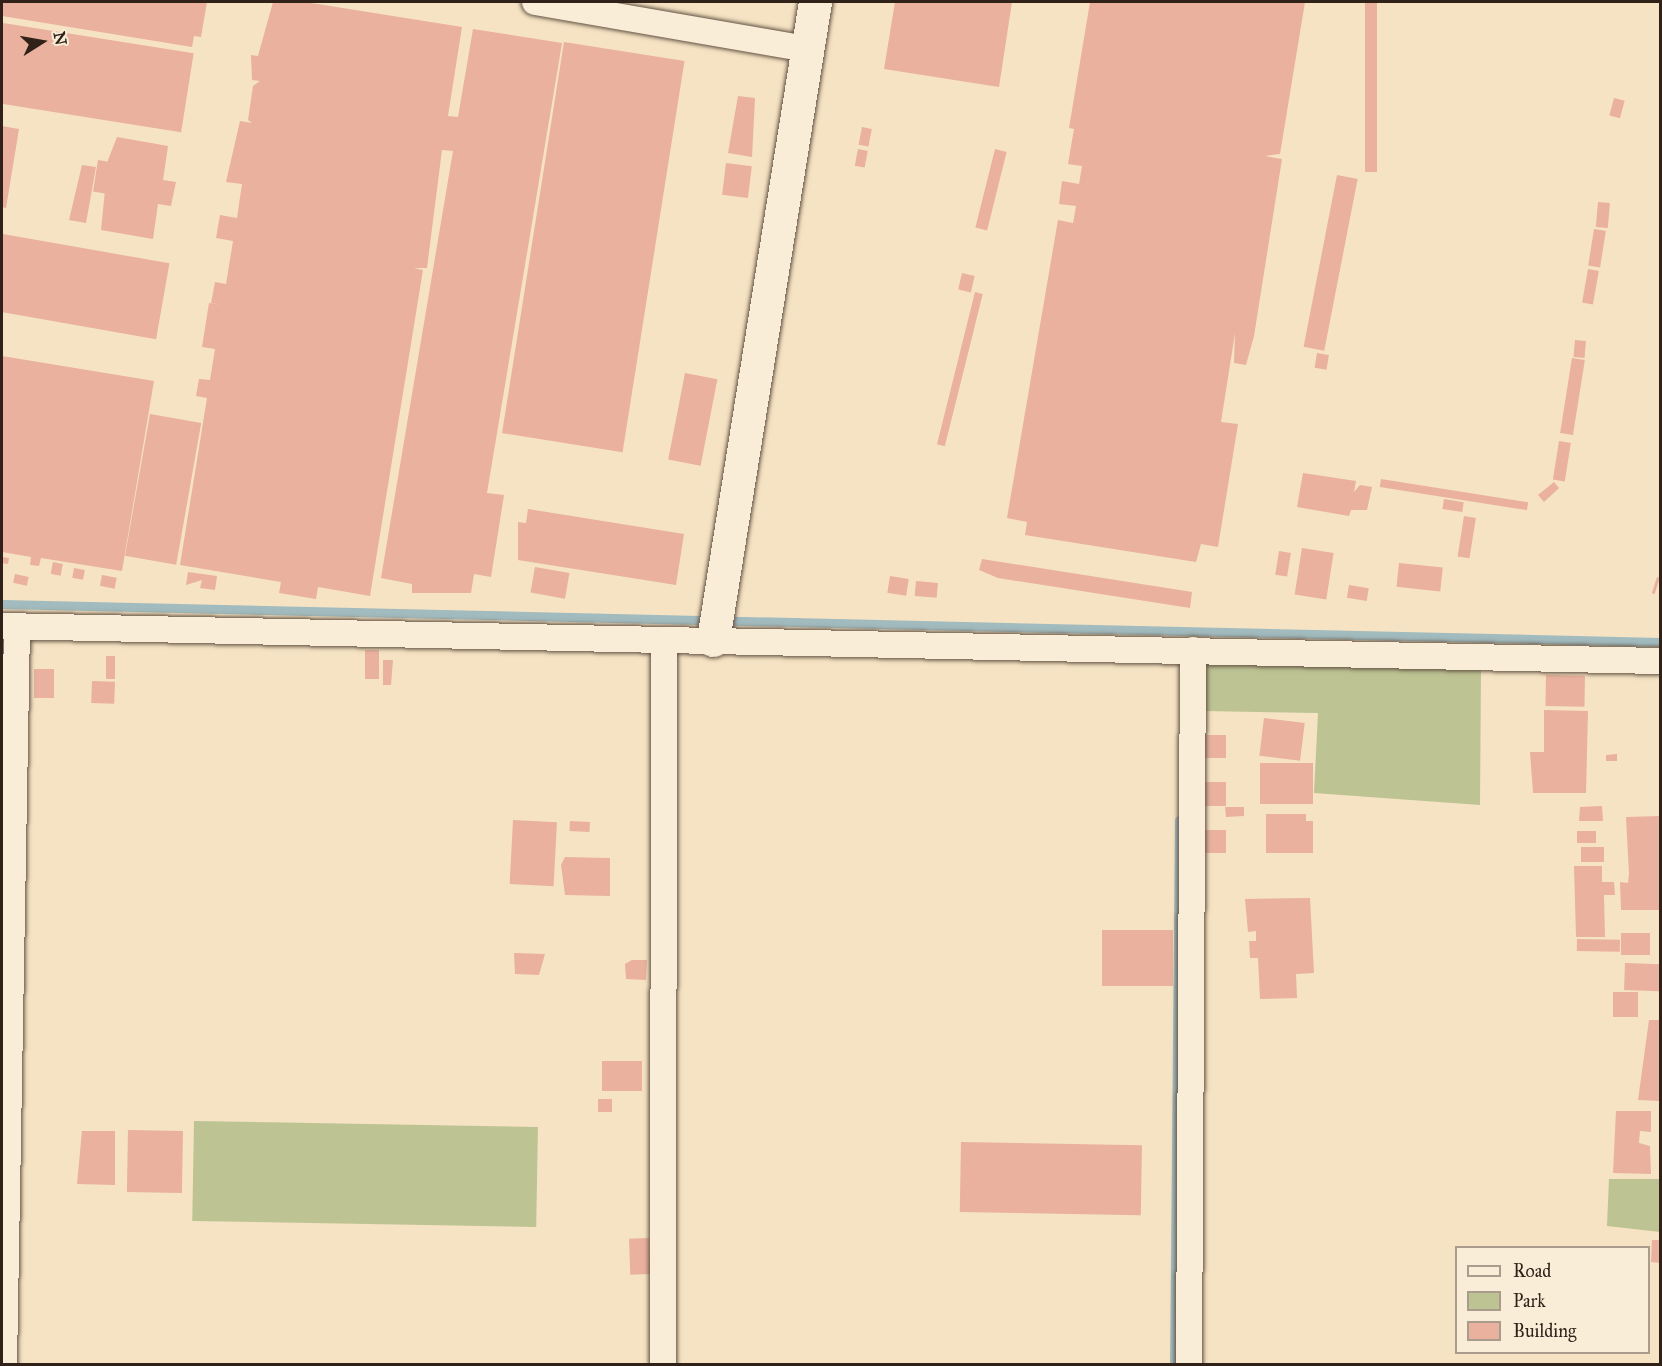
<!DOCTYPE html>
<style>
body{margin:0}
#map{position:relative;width:1662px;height:1366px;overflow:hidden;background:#f6e3c3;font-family:"IM FELL Great Primer",serif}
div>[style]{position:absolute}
.green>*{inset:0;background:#bdc393;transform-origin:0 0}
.stream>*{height:9px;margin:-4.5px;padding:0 4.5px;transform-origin:4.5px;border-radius:4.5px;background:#a2bbbe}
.building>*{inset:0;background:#e9b19e;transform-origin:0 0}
.roads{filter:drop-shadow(0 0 2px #625244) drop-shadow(0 0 2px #625244)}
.street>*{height:26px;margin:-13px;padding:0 13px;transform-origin:13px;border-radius:13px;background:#f9edd8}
.secondary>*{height:33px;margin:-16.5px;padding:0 16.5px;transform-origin:16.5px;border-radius:16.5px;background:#f9edd8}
span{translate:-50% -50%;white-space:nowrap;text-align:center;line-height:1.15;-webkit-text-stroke:5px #f9edd8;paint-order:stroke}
.frame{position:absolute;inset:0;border:3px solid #302219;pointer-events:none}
.legend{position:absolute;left:1455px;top:1246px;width:195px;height:108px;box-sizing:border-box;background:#f9edd8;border:2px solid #a99c8c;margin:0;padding:8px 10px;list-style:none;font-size:18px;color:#302219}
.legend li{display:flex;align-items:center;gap:12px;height:30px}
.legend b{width:30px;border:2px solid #a99c8c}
.north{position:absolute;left:12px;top:12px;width:60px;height:60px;-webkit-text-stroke:4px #f9edd8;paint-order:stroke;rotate:79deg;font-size:16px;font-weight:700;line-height:24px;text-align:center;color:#302219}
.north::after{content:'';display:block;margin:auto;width:21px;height:27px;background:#302219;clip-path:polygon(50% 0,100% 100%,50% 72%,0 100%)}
</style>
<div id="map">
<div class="green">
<div style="clip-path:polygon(1205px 662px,1481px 670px,1480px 805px,1314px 793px,1318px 713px,1203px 711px)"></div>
<div style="left:194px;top:1121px;width:344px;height:100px;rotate:1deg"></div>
<div style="clip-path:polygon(1609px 1179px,1660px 1179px,1660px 1232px,1607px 1226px)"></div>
</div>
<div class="stream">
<div style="left:2px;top:604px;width:1658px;rotate:1.31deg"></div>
<div style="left:1174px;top:1364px;width:544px;rotate:-89.47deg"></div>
</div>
<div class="building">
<div style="clip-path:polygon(2px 2px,207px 2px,201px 37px,194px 36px,192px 47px,2px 16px)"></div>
<div style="clip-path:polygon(273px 2px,305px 2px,462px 27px,448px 116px,458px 117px,473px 29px,562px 43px,487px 493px,504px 495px,491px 577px,474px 574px,471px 593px,412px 593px,412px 584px,381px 578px,453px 151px,442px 150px,427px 268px,414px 268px,423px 270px,370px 596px,318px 587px,316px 599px,279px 593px,281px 582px,180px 565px,207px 398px,196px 396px,199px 379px,210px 380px,215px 349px,202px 347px,209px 303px,222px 305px,211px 303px,215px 282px,226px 284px,233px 241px,216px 238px,220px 215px,237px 218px,242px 184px,226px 182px,240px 121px,252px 123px,248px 120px,253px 86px,260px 81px,252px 80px,251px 55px,258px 56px)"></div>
<div style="clip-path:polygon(895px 2px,1012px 2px,999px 87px,884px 69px)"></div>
<div style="clip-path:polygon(1090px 2px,1305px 2px,1280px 154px,1265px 156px,1282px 159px,1254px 336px,1246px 365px,1234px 363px,1235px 333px,1221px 422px,1238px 424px,1218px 547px,1201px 544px,1196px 562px,1025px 535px,1027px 522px,1007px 518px,1058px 220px,1073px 223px,1076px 206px,1059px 204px,1062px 181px,1079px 184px,1082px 166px,1068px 164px,1074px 129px,1069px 128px)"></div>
<div style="left:1365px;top:2px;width:12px;height:170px"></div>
<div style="left:3px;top:23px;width:193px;height:80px;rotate:9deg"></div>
<div style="left:564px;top:42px;width:122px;height:396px;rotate:9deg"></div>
<div style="clip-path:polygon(738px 96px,755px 98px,752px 157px,728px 153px)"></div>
<div style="left:1614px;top:98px;width:11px;height:18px;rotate:15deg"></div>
<div style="clip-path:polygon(2px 126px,19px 129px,6px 208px,2px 207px)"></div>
<div style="left:862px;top:127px;width:10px;height:18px;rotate:11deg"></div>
<div style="clip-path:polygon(117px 137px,168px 146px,163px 180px,176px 182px,171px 206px,158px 204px,153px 239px,101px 230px,108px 160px)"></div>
<div style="left:858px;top:149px;width:10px;height:17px;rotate:11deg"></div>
<div style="left:995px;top:149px;width:12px;height:81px;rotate:14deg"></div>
<div style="left:98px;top:160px;width:12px;height:32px;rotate:9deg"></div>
<div style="left:726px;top:163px;width:26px;height:32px;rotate:7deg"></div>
<div style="clip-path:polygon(82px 165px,96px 167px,86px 223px,69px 220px)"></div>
<div style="left:1337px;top:175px;width:21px;height:175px;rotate:11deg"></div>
<div style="left:1598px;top:202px;width:12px;height:25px;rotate:5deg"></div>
<div style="left:1594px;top:229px;width:12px;height:37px;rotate:9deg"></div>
<div style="left:3px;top:234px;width:169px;height:77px;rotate:10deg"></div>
<div style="left:1588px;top:269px;width:11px;height:34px;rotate:10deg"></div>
<div style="left:962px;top:273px;width:13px;height:17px;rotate:13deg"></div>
<div style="left:975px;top:292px;width:8px;height:157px;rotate:14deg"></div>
<div style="left:1575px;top:340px;width:11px;height:17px;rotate:5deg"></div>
<div style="left:1317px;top:353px;width:12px;height:15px;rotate:9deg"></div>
<div style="clip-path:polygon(2px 356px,154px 381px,122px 571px,41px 558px,39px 566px,30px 565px,31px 557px,2px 552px)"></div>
<div style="left:1572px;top:358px;width:13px;height:76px;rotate:9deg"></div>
<div style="left:685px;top:373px;width:33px;height:88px;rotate:11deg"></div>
<div style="left:150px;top:414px;width:52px;height:144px;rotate:10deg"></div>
<div style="left:1559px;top:441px;width:12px;height:39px;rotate:9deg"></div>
<div style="clip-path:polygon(1303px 473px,1356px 481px,1354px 492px,1360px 485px,1372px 487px,1367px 510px,1351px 510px,1349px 516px,1297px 507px)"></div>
<div style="left:1381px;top:479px;width:149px;height:8px;rotate:9deg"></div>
<div style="clip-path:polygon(1554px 482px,1559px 488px,1544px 502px,1538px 495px)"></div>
<div style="left:1444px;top:499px;width:20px;height:10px;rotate:9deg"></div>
<div style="clip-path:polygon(528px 509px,684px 534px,676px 585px,518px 560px,518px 522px,526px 523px)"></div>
<div style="left:1464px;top:516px;width:12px;height:41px;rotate:9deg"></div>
<div style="left:1302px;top:548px;width:32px;height:47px;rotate:9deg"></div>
<div style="left:1279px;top:551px;width:12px;height:24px;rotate:9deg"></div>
<div style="clip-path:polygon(2px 557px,9px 558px,8px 564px,2px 563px)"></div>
<div style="clip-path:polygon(982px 559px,1192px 592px,1190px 608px,998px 578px,979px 570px)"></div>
<div style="left:53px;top:562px;width:10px;height:12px;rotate:11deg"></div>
<div style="left:1399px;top:563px;width:44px;height:24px;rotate:6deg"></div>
<div style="left:535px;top:567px;width:35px;height:26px;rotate:10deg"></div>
<div style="left:74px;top:568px;width:11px;height:10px;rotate:10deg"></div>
<div style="clip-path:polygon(188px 572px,217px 576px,215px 590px,200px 588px,202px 580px,186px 585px)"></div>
<div style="left:15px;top:574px;width:14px;height:9px;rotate:12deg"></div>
<div style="left:102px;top:575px;width:15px;height:11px;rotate:11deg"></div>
<div style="left:890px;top:576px;width:19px;height:17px;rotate:9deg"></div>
<div style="left:1657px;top:577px;width:3px;height:17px;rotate:18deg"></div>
<div style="left:916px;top:581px;width:22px;height:15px;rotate:5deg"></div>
<div style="left:1349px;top:585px;width:20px;height:13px;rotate:9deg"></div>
<div style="left:365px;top:650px;width:14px;height:29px"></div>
<div style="left:106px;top:656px;width:9px;height:23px"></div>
<div style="clip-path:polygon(383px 660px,393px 660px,391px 685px,383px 685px)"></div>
<div style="left:34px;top:669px;width:20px;height:29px"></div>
<div style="left:1546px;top:675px;width:39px;height:31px;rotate:1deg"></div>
<div style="left:92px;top:681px;width:23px;height:22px;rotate:2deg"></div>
<div style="clip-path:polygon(1544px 710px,1588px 711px,1586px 793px,1533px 793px,1530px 752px,1544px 752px)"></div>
<div style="left:1264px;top:718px;width:41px;height:38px;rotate:7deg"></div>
<div style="left:1204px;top:735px;width:22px;height:23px"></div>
<div style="clip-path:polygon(1617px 754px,1617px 761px,1606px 761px,1606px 755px)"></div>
<div style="left:1260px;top:763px;width:53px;height:41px"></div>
<div style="left:1226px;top:782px;width:24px;height:23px;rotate:90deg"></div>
<div style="clip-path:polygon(1602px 806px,1603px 821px,1579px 821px,1580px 807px)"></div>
<div style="clip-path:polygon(1225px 807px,1244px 807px,1244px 816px,1226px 817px)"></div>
<div style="clip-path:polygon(1266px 814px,1306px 814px,1306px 821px,1313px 821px,1313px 853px,1266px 853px)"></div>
<div style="clip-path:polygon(1660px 816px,1660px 910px,1621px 910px,1620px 882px,1628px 883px,1629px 874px,1626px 817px)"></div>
<div style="left:513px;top:820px;width:44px;height:64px;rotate:3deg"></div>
<div style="left:570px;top:821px;width:20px;height:10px;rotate:3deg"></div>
<div style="left:1202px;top:830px;width:24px;height:23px"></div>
<div style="left:1577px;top:831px;width:19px;height:12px"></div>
<div style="left:1581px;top:847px;width:23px;height:15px"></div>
<div style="clip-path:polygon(565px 857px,610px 858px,610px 896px,565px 895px,561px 865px)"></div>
<div style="clip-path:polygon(1574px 866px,1602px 866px,1602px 882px,1614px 882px,1615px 895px,1604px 895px,1605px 937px,1576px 937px)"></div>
<div style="clip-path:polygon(1310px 898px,1314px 973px,1296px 974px,1297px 998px,1260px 999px,1258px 958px,1250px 958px,1249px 941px,1256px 941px,1256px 931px,1248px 932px,1245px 899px)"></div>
<div style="left:1102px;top:930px;width:71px;height:56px"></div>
<div style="left:1621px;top:933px;width:29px;height:22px"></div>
<div style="left:1577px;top:939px;width:43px;height:12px;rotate:1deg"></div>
<div style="clip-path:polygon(514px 953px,545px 954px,539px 975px,515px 974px)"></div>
<div style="clip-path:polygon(632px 960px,647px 960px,646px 980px,626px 979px,625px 964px)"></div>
<div style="left:1625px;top:963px;width:35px;height:27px;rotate:2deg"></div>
<div style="left:1613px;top:992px;width:25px;height:25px"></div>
<div style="clip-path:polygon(1649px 1020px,1660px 1020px,1660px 1101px,1638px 1100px)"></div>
<div style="left:642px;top:1061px;width:30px;height:40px;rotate:90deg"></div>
<div style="left:612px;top:1099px;width:13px;height:14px;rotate:90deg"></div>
<div style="clip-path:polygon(1616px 1111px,1651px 1111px,1651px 1132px,1640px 1131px,1639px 1143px,1650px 1146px,1651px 1174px,1613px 1173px)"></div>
<div style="left:128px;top:1130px;width:55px;height:62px;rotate:1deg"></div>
<div style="clip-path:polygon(82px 1131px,115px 1131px,115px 1185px,77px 1184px)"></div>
<div style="left:961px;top:1142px;width:181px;height:70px;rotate:1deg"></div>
<div style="left:649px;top:1238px;width:36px;height:20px;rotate:88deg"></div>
<div style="clip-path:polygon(1652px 1240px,1660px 1240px,1660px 1263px,1651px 1262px)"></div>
</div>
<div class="roads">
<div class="street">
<div style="left:535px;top:2px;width:276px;rotate:9.8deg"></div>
<div style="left:2px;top:626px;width:1658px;rotate:1.21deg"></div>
<div style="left:4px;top:1364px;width:738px;rotate:-88.99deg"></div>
<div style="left:663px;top:1364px;width:724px;rotate:-89.92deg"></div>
<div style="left:1189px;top:1364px;width:714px;rotate:-89.68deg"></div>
</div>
<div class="secondary">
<div style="left:713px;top:640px;width:646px;rotate:-80.92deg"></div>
</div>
</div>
<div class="frame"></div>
<ul class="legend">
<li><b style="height:8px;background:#f9edd8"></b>Road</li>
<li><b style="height:16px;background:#bdc393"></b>Park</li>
<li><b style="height:16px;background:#e9b19e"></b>Building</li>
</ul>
<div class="north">N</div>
</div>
